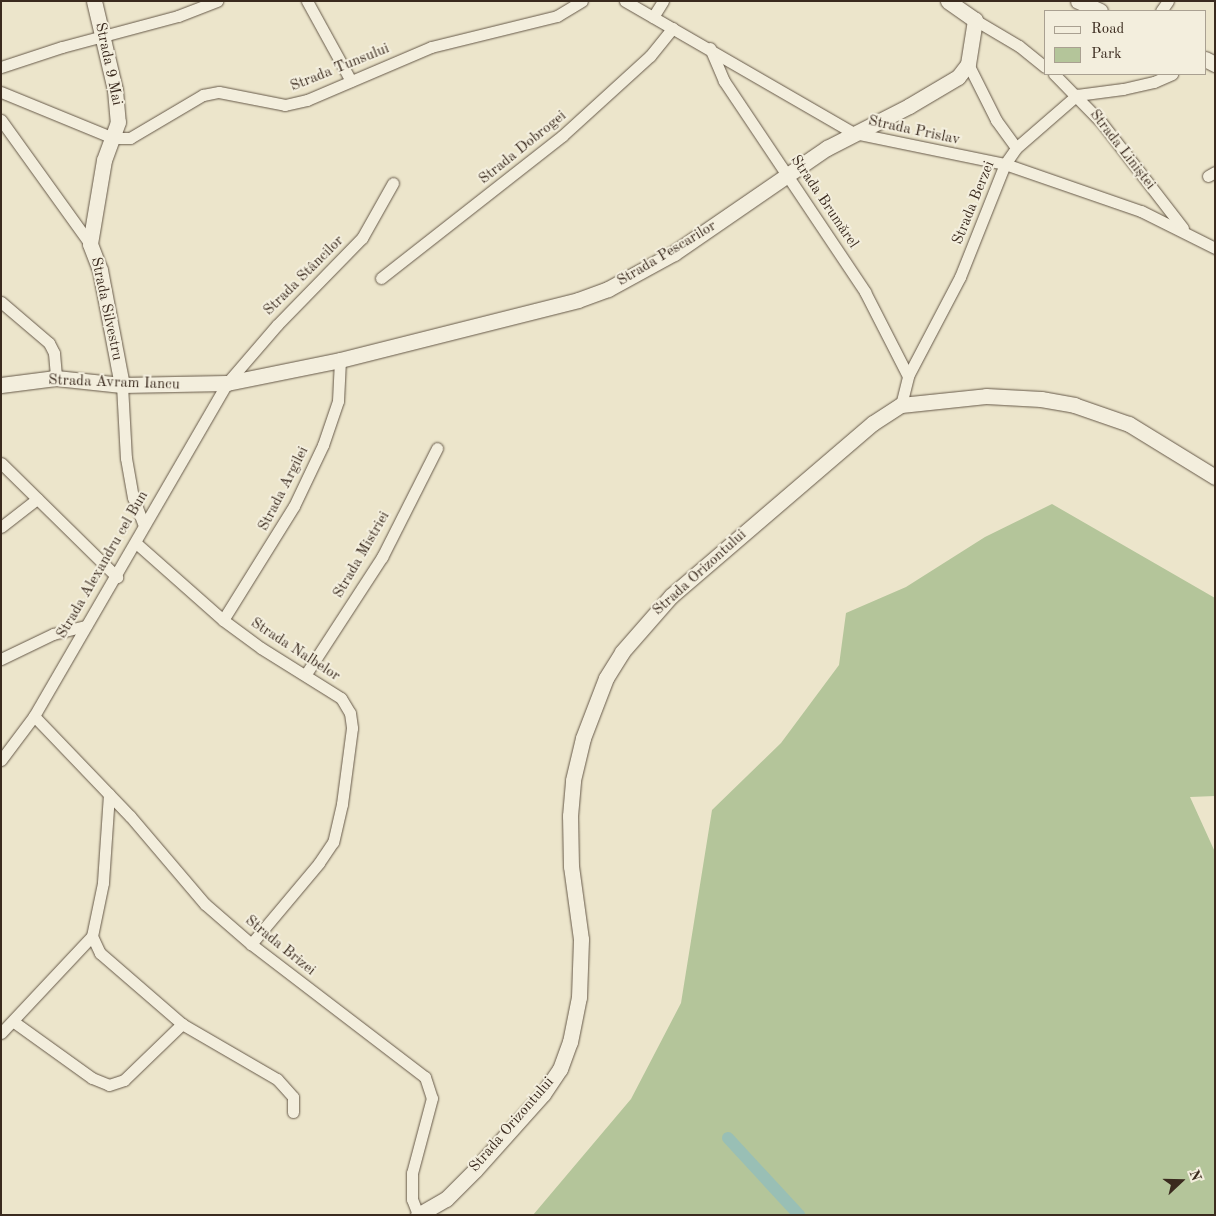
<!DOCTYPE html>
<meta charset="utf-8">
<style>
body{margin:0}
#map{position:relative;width:1216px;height:1216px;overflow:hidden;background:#ece5cb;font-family:"Old Standard TT",serif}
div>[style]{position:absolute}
.green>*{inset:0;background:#b4c59a}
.canal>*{height:12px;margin:-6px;padding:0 6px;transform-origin:6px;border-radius:6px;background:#99bfb5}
.roads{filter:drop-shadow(0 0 1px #665949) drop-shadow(0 0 1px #665949)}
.street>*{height:11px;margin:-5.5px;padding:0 5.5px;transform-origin:5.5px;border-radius:5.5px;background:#f3eedd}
.secondary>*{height:15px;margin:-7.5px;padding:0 7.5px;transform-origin:7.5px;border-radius:7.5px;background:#f3eedd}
span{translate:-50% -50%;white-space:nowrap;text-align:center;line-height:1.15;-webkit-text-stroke:4px #f3eedd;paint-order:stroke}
.street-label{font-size:15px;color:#3a2a1e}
.frame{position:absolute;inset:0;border:2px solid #3a2a1e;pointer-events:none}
.legend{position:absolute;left:1044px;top:10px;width:162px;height:65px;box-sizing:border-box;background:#f3eedd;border:1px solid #a9a091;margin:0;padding:6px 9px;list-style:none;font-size:15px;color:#3a2a1e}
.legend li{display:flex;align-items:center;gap:10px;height:25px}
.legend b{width:25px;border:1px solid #a9a091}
.north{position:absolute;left:1156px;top:1156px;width:50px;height:50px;-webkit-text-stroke:4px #f3eedd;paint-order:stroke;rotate:69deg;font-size:14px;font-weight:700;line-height:20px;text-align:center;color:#3a2a1e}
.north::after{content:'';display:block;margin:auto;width:18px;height:22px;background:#3a2a1e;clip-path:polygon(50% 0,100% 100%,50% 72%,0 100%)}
</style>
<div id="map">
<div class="green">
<div style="clip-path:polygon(1052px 504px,1215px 598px,1215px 796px,1190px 797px,1215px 852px,1215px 1215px,533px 1215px,631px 1099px,681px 1003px,712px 810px,781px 743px,839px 665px,846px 613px,906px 587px,985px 537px)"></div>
</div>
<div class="canal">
<div style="left:728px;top:1138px;width:105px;rotate:47.3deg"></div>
</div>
<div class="roads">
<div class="street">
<div style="left:307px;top:1px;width:91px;rotate:61.2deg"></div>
<div style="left:625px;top:1px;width:264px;rotate:30deg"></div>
<div style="left:854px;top:133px;width:154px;rotate:11.6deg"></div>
<div style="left:1005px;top:164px;width:144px;rotate:19.1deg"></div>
<div style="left:1141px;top:211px;width:83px;rotate:26.6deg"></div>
<div style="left:1161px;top:11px;width:12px;rotate:-55deg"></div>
<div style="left:653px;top:17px;width:19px;rotate:-58deg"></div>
<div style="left:975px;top:20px;width:51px;rotate:30.6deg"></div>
<div style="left:1019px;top:46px;width:33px;rotate:39deg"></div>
<div style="left:710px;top:48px;width:36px;rotate:67deg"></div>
<div style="left:724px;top:81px;width:254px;rotate:56.2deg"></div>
<div style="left:865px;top:292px;width:94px;rotate:62.9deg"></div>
<div style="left:968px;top:64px;width:63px;rotate:63.4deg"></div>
<div style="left:996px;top:120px;width:34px;rotate:54deg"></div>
<div style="left:1px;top:67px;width:64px;rotate:-18.2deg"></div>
<div style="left:62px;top:47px;width:120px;rotate:-15deg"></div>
<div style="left:178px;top:16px;width:42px;rotate:-21deg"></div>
<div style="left:1054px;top:74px;width:67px;rotate:45.6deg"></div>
<div style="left:1101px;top:122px;width:134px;rotate:52.3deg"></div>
<div style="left:1px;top:92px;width:121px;rotate:22.3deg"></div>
<div style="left:113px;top:138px;width:17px"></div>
<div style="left:130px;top:138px;width:85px;rotate:-30.5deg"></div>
<div style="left:203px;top:95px;width:16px;rotate:-11deg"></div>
<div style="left:219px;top:92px;width:67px;rotate:11.1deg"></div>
<div style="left:285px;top:105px;width:23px;rotate:-13deg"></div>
<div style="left:307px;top:100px;width:135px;rotate:-23.1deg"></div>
<div style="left:431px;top:47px;width:130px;rotate:-13.8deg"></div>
<div style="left:557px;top:16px;width:29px;rotate:-31deg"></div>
<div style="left:1px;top:120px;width:153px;rotate:54.3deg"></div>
<div style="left:1208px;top:176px;width:8px;rotate:-30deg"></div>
<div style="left:381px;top:278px;width:230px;rotate:-38.1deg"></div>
<div style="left:562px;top:136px;width:119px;rotate:-42.3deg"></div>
<div style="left:650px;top:56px;width:36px;rotate:-51deg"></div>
<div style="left:1px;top:302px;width:63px;rotate:40.5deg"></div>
<div style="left:49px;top:343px;width:11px;rotate:63deg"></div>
<div style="left:54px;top:353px;width:25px;rotate:85deg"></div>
<div style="left:122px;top:385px;width:73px;rotate:86.9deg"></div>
<div style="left:126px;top:458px;width:40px;rotate:80deg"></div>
<div style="left:133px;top:497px;width:30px;rotate:69deg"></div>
<div style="left:901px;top:405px;width:30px;rotate:-76deg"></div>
<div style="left:908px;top:376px;width:112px;rotate:-62.3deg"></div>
<div style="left:960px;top:277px;width:122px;rotate:-68.3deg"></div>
<div style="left:1005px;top:164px;width:19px;rotate:-55deg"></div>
<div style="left:1016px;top:148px;width:81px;rotate:-41deg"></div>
<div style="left:1077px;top:95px;width:46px;rotate:-7.4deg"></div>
<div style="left:1123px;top:89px;width:32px;rotate:-13deg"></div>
<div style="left:1154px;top:82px;width:20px;rotate:-24deg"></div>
<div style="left:1px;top:463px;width:163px;rotate:44.5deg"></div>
<div style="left:1px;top:527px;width:46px;rotate:-37.9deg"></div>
<div style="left:136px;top:543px;width:116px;rotate:41.5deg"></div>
<div style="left:223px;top:620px;width:47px;rotate:36.4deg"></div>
<div style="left:261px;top:648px;width:94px;rotate:32deg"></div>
<div style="left:341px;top:698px;width:17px;rotate:59deg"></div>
<div style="left:350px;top:713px;width:15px;rotate:82deg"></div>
<div style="left:352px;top:728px;width:77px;rotate:97.5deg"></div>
<div style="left:342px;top:804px;width:39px;rotate:103deg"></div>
<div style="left:333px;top:842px;width:25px;rotate:124deg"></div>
<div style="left:319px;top:863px;width:106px;rotate:130deg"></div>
<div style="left:223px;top:620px;width:134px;rotate:-58.1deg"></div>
<div style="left:294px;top:506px;width:68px;rotate:-64.6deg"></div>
<div style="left:323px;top:445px;width:46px;rotate:-71.2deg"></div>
<div style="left:338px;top:401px;width:41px;rotate:-87.2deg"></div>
<div style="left:1px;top:659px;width:58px;rotate:-25.7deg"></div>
<div style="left:53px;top:634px;width:34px;rotate:-14deg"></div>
<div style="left:306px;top:674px;width:140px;rotate:-57deg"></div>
<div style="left:382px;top:557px;width:122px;rotate:-63.2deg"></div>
<div style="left:34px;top:716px;width:139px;rotate:46.2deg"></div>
<div style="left:130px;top:816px;width:116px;rotate:49.6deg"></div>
<div style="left:205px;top:904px;width:61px;rotate:41deg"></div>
<div style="left:251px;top:944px;width:219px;rotate:37.4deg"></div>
<div style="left:425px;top:1077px;width:22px;rotate:72deg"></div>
<div style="left:432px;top:1098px;width:78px;rotate:104.9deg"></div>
<div style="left:412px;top:1173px;width:26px;rotate:90deg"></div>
<div style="left:412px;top:1199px;width:17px;rotate:69deg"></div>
<div style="left:1px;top:760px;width:55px;rotate:-53.1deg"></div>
<div style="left:34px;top:716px;width:385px;rotate:-59.9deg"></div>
<div style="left:227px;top:383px;width:77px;rotate:-49.2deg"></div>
<div style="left:277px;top:325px;width:122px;rotate:-45.7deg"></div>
<div style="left:362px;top:238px;width:63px;rotate:-60.6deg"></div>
<div style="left:109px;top:794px;width:89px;rotate:93.9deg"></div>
<div style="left:103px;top:883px;width:54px;rotate:101.7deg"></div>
<div style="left:92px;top:936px;width:19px;rotate:65deg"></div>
<div style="left:100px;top:953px;width:108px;rotate:40.9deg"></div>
<div style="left:182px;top:1024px;width:110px;rotate:30.1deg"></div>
<div style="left:277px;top:1079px;width:24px;rotate:48deg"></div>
<div style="left:293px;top:1097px;width:15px;rotate:90deg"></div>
<div style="left:14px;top:1022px;width:96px;rotate:35.7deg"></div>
<div style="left:92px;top:1078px;width:18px;rotate:22deg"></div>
<div style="left:109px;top:1085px;width:16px;rotate:-18deg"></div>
<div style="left:124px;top:1080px;width:81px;rotate:-44deg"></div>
<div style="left:1px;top:1033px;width:133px;rotate:-46.8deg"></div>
</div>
<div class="secondary">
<div style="left:94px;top:1px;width:91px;rotate:76.7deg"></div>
<div style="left:115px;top:90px;width:32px;rotate:85deg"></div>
<div style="left:118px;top:122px;width:40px;rotate:110.2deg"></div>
<div style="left:104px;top:160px;width:85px;rotate:99.5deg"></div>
<div style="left:90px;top:244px;width:28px;rotate:69deg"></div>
<div style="left:100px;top:270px;width:117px;rotate:79.2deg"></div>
<div style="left:1078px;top:1px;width:24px;rotate:24deg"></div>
<div style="left:1205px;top:59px;width:11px;rotate:27deg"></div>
<div style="left:1px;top:385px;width:55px;rotate:-7.3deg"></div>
<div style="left:56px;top:378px;width:66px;rotate:6.1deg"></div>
<div style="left:122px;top:385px;width:105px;rotate:-1.1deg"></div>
<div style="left:227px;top:383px;width:115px;rotate:-11.5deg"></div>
<div style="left:340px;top:360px;width:245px;rotate:-14.1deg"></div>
<div style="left:578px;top:300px;width:32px;rotate:-20deg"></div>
<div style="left:608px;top:289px;width:75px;rotate:-28.6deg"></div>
<div style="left:674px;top:253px;width:186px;rotate:-34.5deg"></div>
<div style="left:827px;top:148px;width:92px;rotate:-27.1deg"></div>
<div style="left:909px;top:106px;width:57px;rotate:-30.6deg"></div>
<div style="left:958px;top:77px;width:16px;rotate:-52deg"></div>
<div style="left:968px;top:64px;width:45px;rotate:-81deg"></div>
<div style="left:975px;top:20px;width:33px;rotate:-145deg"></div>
<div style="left:418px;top:1215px;width:32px;rotate:-30deg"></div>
<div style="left:446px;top:1199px;width:41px;rotate:-45deg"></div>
<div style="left:475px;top:1170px;width:102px;rotate:-48.2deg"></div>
<div style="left:543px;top:1094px;width:30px;rotate:-56deg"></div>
<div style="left:560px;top:1069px;width:29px;rotate:-70deg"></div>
<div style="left:570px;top:1042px;width:46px;rotate:-78.7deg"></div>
<div style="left:579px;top:997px;width:58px;rotate:-88deg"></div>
<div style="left:581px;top:939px;width:74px;rotate:-97.8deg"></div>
<div style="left:571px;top:866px;width:50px;rotate:-91.1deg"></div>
<div style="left:570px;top:816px;width:36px;rotate:-85deg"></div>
<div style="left:573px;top:780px;width:43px;rotate:-76.6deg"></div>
<div style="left:583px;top:738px;width:64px;rotate:-69deg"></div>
<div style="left:606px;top:678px;width:31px;rotate:-58deg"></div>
<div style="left:622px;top:652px;width:74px;rotate:-48.8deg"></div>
<div style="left:671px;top:596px;width:266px;rotate:-40.6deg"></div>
<div style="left:873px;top:423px;width:33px;rotate:-33deg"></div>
<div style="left:901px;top:405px;width:85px;rotate:-6deg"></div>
<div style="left:986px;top:396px;width:55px;rotate:3.1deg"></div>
<div style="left:1041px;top:399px;width:34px;rotate:10deg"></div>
<div style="left:1074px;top:405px;width:58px;rotate:19.1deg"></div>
<div style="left:1129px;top:424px;width:101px;rotate:31.6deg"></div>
</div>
</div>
<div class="street-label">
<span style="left:108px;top:64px;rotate:78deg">Strada 9 Mai</span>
<span style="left:340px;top:68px;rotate:-22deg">Strada Tunsului</span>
<span style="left:914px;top:131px;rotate:12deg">Strada Prislav</span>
<span style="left:523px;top:148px;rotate:-39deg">Strada Dobrogei</span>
<span style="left:1122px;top:150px;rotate:52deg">Strada Liniștei</span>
<span style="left:824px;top:202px;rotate:56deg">Strada Brumărel</span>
<span style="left:974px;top:203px;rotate:-68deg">Strada Berzei</span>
<span style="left:667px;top:254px;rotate:-31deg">Strada Pescarilor</span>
<span style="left:304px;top:276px;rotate:-45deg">Strada Stâncilor</span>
<span style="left:106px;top:309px;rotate:78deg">Strada Silvestru</span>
<span style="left:114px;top:383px;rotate:2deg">Strada Avram Iancu</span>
<span style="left:284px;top:489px;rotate:-63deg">Strada Argilei</span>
<span style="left:362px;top:555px;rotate:-60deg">Strada Mistriei</span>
<span style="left:103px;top:565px;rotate:-60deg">Strada Alexandru cel Bun</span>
<span style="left:700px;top:573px;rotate:-42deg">Strada Orizontului</span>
<span style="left:295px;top:650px;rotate:33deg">Strada Nalbelor</span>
<span style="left:280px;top:946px;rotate:39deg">Strada Brizei</span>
<span style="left:512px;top:1125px;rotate:-49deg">Strada Orizontului</span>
</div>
<div class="frame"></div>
<ul class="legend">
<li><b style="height:6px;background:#f3eedd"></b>Road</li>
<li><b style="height:14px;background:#b4c59a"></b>Park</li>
</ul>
<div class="north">N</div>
</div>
